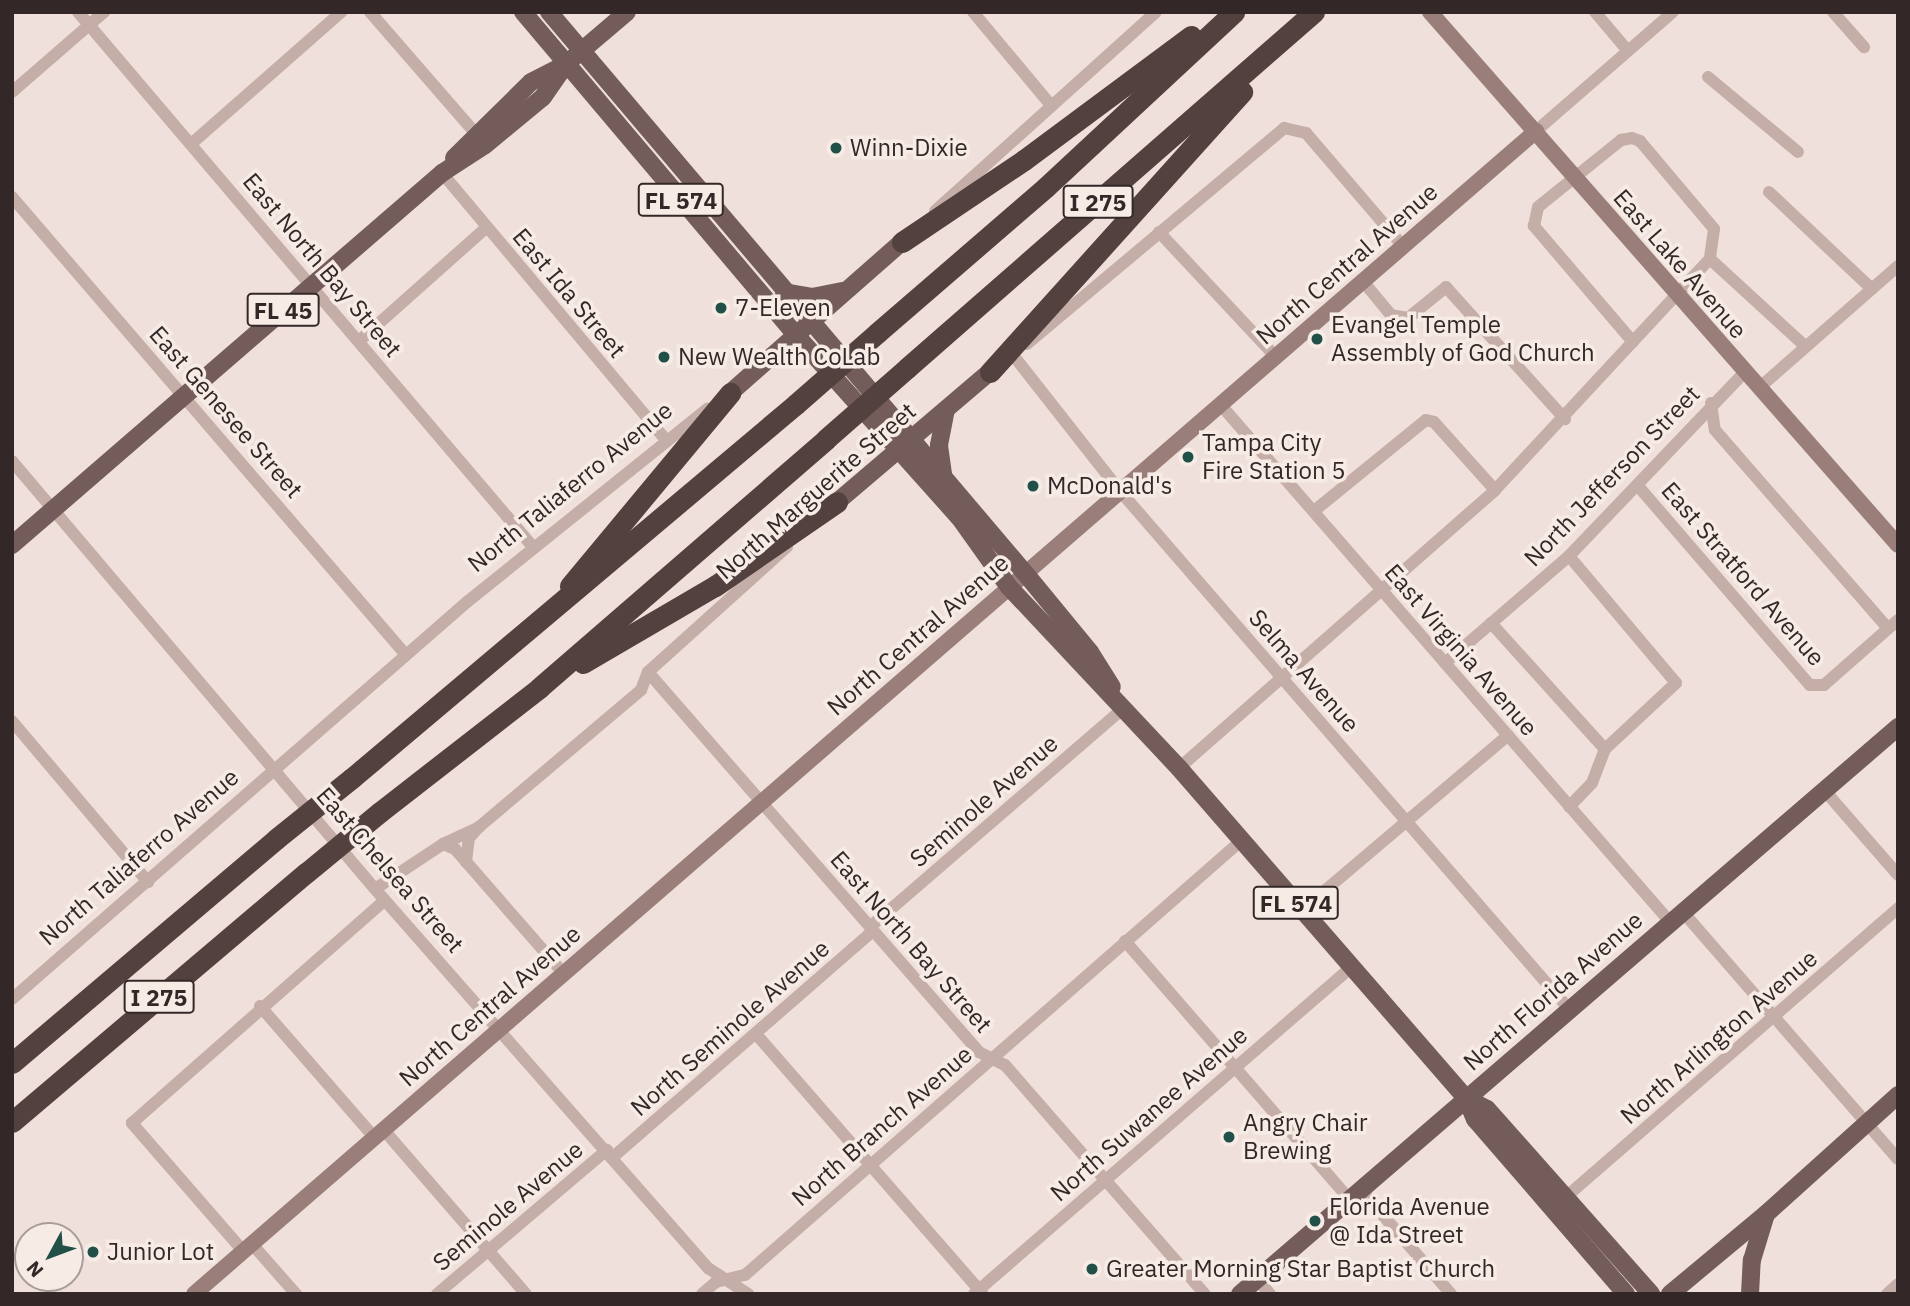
<!DOCTYPE html>
<style>
body{margin:0}
#map{position:relative;width:1910px;height:1306px;overflow:hidden;background:#efe0db;font-family:"IBM Plex Sans",sans-serif}
div>[style]{position:absolute}
.street>*{height:12px;margin:-6px;padding:0 6px;transform-origin:6px;border-radius:6px;background:#c5aea8}
.secondary>*{height:16px;margin:-8px;padding:0 8px;transform-origin:8px;border-radius:8px;background:#997e7a}
.primary>*{height:18px;margin:-9px;padding:0 9px;transform-origin:9px;border-radius:9px;background:#735c5a}
.highway>*{height:21px;margin:-10.5px;padding:0 10.5px;transform-origin:10.5px;border-radius:10.5px;background:#53413f}
.highway-bridge>*{height:21px;margin:-10.5px;padding:0 10.5px;transform-origin:10.5px;border-radius:10.5px;background:#53413f}
.dots>*{width:19px;height:19px;translate:-50% -50%;box-sizing:border-box;border:4px solid #f7ebe6;border-radius:50%}
span{translate:-50% -50%;white-space:nowrap;text-align:center;line-height:1.15;-webkit-text-stroke:7px #f7ebe6;paint-order:stroke}
.shield-label span{padding:2px 5px;background:#f7ebe6;border:2px solid;border-radius:5px;-webkit-text-stroke-width:0}
.shield-label{font-size:23px;color:#332827;font-weight:700}
.poi-label{font-size:24px;color:#332827}
.left{translate:0 -50%;text-align:left}
.street-label{font-size:24px;color:#332827}
.frame{position:absolute;inset:0;border:14px solid #332827;pointer-events:none}
.north{position:absolute;left:14px;top:1222px;width:70px;height:70px;box-sizing:border-box;background:#f7ebe6;border:2px solid #a99d9a;border-radius:50%;rotate:229deg;font-size:19px;font-weight:700;line-height:28px;text-align:center;color:#332827}
.north::after{content:'';display:block;margin:auto;width:24px;height:32px;background:#215048;clip-path:polygon(50% 0,100% 100%,50% 72%,0 100%)}
</style>
<div id="map">
<div class="street">
<div style="left:78px;top:12px;width:702px;rotate:49.62deg"></div>
<div style="left:370px;top:12px;width:160px;rotate:49deg"></div>
<div style="left:973px;top:12px;width:119px;rotate:50.1deg"></div>
<div style="left:1595px;top:12px;width:51px;rotate:49.8deg"></div>
<div style="left:1833px;top:12px;width:47px;rotate:48.5deg"></div>
<div style="left:1708px;top:77px;width:117px;rotate:39.8deg"></div>
<div style="left:12px;top:92px;width:122px;rotate:-41deg"></div>
<div style="left:1536px;top:131px;width:181px;rotate:-41deg"></div>
<div style="left:191px;top:144px;width:200px;rotate:-41.3deg"></div>
<div style="left:442px;top:173px;width:347px;rotate:50deg"></div>
<div style="left:1769px;top:192px;width:141px;rotate:43.3deg"></div>
<div style="left:12px;top:197px;width:604px;rotate:49.3deg"></div>
<div style="left:935px;top:211px;width:297px;rotate:-42deg"></div>
<div style="left:1159px;top:232px;width:170px;rotate:46.9deg"></div>
<div style="left:1710px;top:259px;width:129px;rotate:42.5deg"></div>
<div style="left:1362px;top:280px;width:45px;rotate:50.4deg"></div>
<div style="left:1391px;top:315px;width:17px;rotate:10deg"></div>
<div style="left:1408px;top:318px;width:49px;rotate:-39.2deg"></div>
<div style="left:1446px;top:287px;width:178px;rotate:48deg"></div>
<div style="left:359px;top:341px;width:171px;rotate:-41.7deg"></div>
<div style="left:1633px;top:342px;width:153px;rotate:-130.5deg"></div>
<div style="left:1534px;top:226px;width:19px;rotate:-78deg"></div>
<div style="left:1538px;top:207px;width:107px;rotate:-38.9deg"></div>
<div style="left:1621px;top:140px;width:11px;rotate:-10deg"></div>
<div style="left:1632px;top:138px;width:9px;rotate:21deg"></div>
<div style="left:1640px;top:141px;width:115px;rotate:49.9deg"></div>
<div style="left:1714px;top:229px;width:30px;rotate:98deg"></div>
<div style="left:1027px;top:344px;width:336px;rotate:-40deg"></div>
<div style="left:1284px;top:128px;width:23px;rotate:13deg"></div>
<div style="left:1306px;top:133px;width:148px;rotate:49.4deg"></div>
<div style="left:1013px;top:355px;width:173px;rotate:51.8deg"></div>
<div style="left:1120px;top:491px;width:686px;rotate:49.08deg"></div>
<div style="left:1759px;top:388px;width:185px;rotate:-41.3deg"></div>
<div style="left:1711px;top:403px;width:27px;rotate:82deg"></div>
<div style="left:1715px;top:430px;width:263px;rotate:48.9deg"></div>
<div style="left:1220px;top:404px;width:688px;rotate:49.01deg"></div>
<div style="left:12px;top:461px;width:561px;rotate:49.7deg"></div>
<div style="left:375px;top:889px;width:505px;rotate:48.7deg"></div>
<div style="left:708px;top:1268px;width:48px;rotate:33deg"></div>
<div style="left:1638px;top:486px;width:263px;rotate:49.2deg"></div>
<div style="left:1810px;top:685px;width:14px"></div>
<div style="left:1824px;top:685px;width:98px;rotate:-41.3deg"></div>
<div style="left:1314px;top:511px;width:144px;rotate:-39.1deg"></div>
<div style="left:1426px;top:420px;width:8px;rotate:14deg"></div>
<div style="left:1434px;top:422px;width:91px;rotate:48.1deg"></div>
<div style="left:1569px;top:556px;width:166px;rotate:49.9deg"></div>
<div style="left:1676px;top:683px;width:97px;rotate:137.1deg"></div>
<div style="left:1491px;top:623px;width:170px;rotate:47.9deg"></div>
<div style="left:1605px;top:749px;width:36px;rotate:111deg"></div>
<div style="left:1592px;top:783px;width:33px;rotate:134deg"></div>
<div style="left:1445px;top:663px;width:164px;rotate:-40.8deg"></div>
<div style="left:1569px;top:556px;width:255px;rotate:-46.3deg"></div>
<div style="left:648px;top:672px;width:504px;rotate:48.94deg"></div>
<div style="left:979px;top:1052px;width:29px;rotate:27deg"></div>
<div style="left:1005px;top:1065px;width:304px;rotate:48.9deg"></div>
<div style="left:12px;top:721px;width:211px;rotate:49.8deg"></div>
<div style="left:1179px;top:768px;width:421px;rotate:-41.3deg"></div>
<div style="left:1495px;top:490px;width:316px;rotate:-47.1deg"></div>
<div style="left:1825px;top:791px;width:111px;rotate:49deg"></div>
<div style="left:443px;top:844px;width:13px;rotate:23deg"></div>
<div style="left:455px;top:849px;width:164px;rotate:48.9deg"></div>
<div style="left:466px;top:862px;width:24px;rotate:-83deg"></div>
<div style="left:469px;top:838px;width:15px;rotate:-48deg"></div>
<div style="left:375px;top:889px;width:82px;rotate:-33.5deg"></div>
<div style="left:443px;top:844px;width:40px;rotate:-25deg"></div>
<div style="left:479px;top:827px;width:212px;rotate:-40.2deg"></div>
<div style="left:641px;top:690px;width:19px;rotate:-69deg"></div>
<div style="left:648px;top:672px;width:187px;rotate:-42deg"></div>
<div style="left:1302px;top:910px;width:270px;rotate:-40.3deg"></div>
<div style="left:1683px;top:912px;width:327px;rotate:49deg"></div>
<div style="left:870px;top:927px;width:337px;rotate:-40.8deg"></div>
<div style="left:1125px;top:941px;width:342px;rotate:49deg"></div>
<div style="left:12px;top:999px;width:604px;rotate:-41.11deg"></div>
<div style="left:467px;top:602px;width:309px;rotate:-38.8deg"></div>
<div style="left:260px;top:1006px;width:172px;rotate:49deg"></div>
<div style="left:756px;top:1034px;width:344px;rotate:48.9deg"></div>
<div style="left:383px;top:1129px;width:218px;rotate:49.1deg"></div>
<div style="left:613px;top:1157px;width:344px;rotate:-41deg"></div>
<div style="left:1361px;top:1190px;width:138px;rotate:49.1deg"></div>
<div style="left:1567px;top:1196px;width:439px;rotate:-41deg"></div>
<div style="left:252px;top:1244px;width:67px;rotate:48.7deg"></div>
<div style="left:244px;top:1252px;width:171px;rotate:-131deg"></div>
<div style="left:132px;top:1123px;width:337px;rotate:-41.4deg"></div>
<div style="left:1257px;top:1279px;width:20px;rotate:49deg"></div>
<div style="left:437px;top:1294px;width:223px;rotate:-40.3deg"></div>
<div style="left:702px;top:1294px;width:18px;rotate:-41deg"></div>
<div style="left:716px;top:1282px;width:30px;rotate:-14deg"></div>
<div style="left:745px;top:1275px;width:660px;rotate:-41.19deg"></div>
<div style="left:974px;top:1294px;width:500px;rotate:-40.9deg"></div>
<div style="left:1887px;top:1294px;width:15px;rotate:-42deg"></div>
</div>
<div class="secondary">
<div style="left:1430px;top:12px;width:709px;rotate:48.72deg"></div>
<div style="left:194px;top:1294px;width:1776px;rotate:-40.91deg"></div>
</div>
<div class="primary">
<div style="left:523px;top:12px;width:423px;rotate:49.8deg"></div>
<div style="left:796px;top:335px;width:244px;rotate:48.2deg"></div>
<div style="left:959px;top:517px;width:86px;rotate:54.5deg"></div>
<div style="left:1009px;top:587px;width:248px;rotate:46.8deg"></div>
<div style="left:1179px;top:768px;width:437px;rotate:49deg"></div>
<div style="left:1466px;top:1098px;width:23px;rotate:67deg"></div>
<div style="left:1475px;top:1119px;width:231px;rotate:49.2deg"></div>
<div style="left:549px;top:12px;width:736px;rotate:49.69deg"></div>
<div style="left:1025px;top:573px;width:102px;rotate:50.6deg"></div>
<div style="left:1090px;top:652px;width:41px;rotate:57.8deg"></div>
<div style="left:454px;top:158px;width:108px;rotate:-44.6deg"></div>
<div style="left:531px;top:82px;width:39px;rotate:-27deg"></div>
<div style="left:566px;top:64px;width:80px;rotate:-40.4deg"></div>
<div style="left:784px;top:292px;width:28px;rotate:10deg"></div>
<div style="left:812px;top:297px;width:32px;rotate:-11deg"></div>
<div style="left:730px;top:393px;width:229px;rotate:-41.3deg"></div>
<div style="left:943px;top:474px;width:29px;rotate:-98deg"></div>
<div style="left:939px;top:445px;width:36px;rotate:-79deg"></div>
<div style="left:837px;top:502px;width:201px;rotate:-40.4deg"></div>
<div style="left:12px;top:545px;width:569px;rotate:-40.86deg"></div>
<div style="left:442px;top:173px;width:51px;rotate:-33.1deg"></div>
<div style="left:485px;top:145px;width:75px;rotate:-39.6deg"></div>
<div style="left:543px;top:97px;width:40px;rotate:-55.1deg"></div>
<div style="left:1466px;top:1098px;width:24px;rotate:28deg"></div>
<div style="left:1487px;top:1109px;width:247px;rotate:48.4deg"></div>
<div style="left:1240px;top:1294px;width:869px;rotate:-40.75deg"></div>
<div style="left:1670px;top:1294px;width:125px;rotate:-39.8deg"></div>
<div style="left:1750px;top:1294px;width:34px;rotate:-87deg"></div>
<div style="left:1752px;top:1260px;width:48px;rotate:-73.1deg"></div>
<div style="left:1766px;top:1214px;width:178px;rotate:-42deg"></div>
</div>
<div class="highway">
<div style="left:902px;top:242px;width:147px;rotate:-33.9deg"></div>
<div style="left:1024px;top:160px;width:208px;rotate:-36.6deg"></div>
<div style="left:877px;top:333px;width:223px;rotate:-40.8deg"></div>
<div style="left:1046px;top:187px;width:257px;rotate:-42.9deg"></div>
<div style="left:907px;top:368px;width:541px;rotate:-41.18deg"></div>
<div style="left:990px;top:372px;width:377px;rotate:-48deg"></div>
<div style="left:570px;top:586px;width:251px;rotate:-50.3deg"></div>
<div style="left:583px;top:663px;width:153px;rotate:-30.3deg"></div>
<div style="left:715px;top:586px;width:148px;rotate:-34.5deg"></div>
<div style="left:352px;top:778px;width:581px;rotate:-40.11deg"></div>
<div style="left:380px;top:812px;width:202px;rotate:-37.9deg"></div>
<div style="left:539px;top:688px;width:380px;rotate:-40.9deg"></div>
<div style="left:12px;top:1063px;width:346px;rotate:-40.3deg"></div>
<div style="left:12px;top:1122px;width:385px;rotate:-40.3deg"></div>
</div>
<div class="highway-bridge">
<div style="left:796px;top:404px;width:108px;rotate:-41.2deg"></div>
<div style="left:826px;top:439px;width:108px;rotate:-41.2deg"></div>
<div style="left:276px;top:839px;width:97px;rotate:-38.8deg"></div>
<div style="left:306px;top:873px;width:96px;rotate:-39.5deg"></div>
</div>
<div class="dots">
<div style="left:836px;top:148px;background:#215048"></div>
<div style="left:721px;top:308px;background:#215048"></div>
<div style="left:1317px;top:339px;background:#215048"></div>
<div style="left:664px;top:357px;background:#215048"></div>
<div style="left:1188px;top:457px;background:#215048"></div>
<div style="left:1033px;top:486px;background:#215048"></div>
<div style="left:1229px;top:1137px;background:#215048"></div>
<div style="left:1315px;top:1221px;background:#215048"></div>
<div style="left:93px;top:1252px;background:#215048"></div>
<div style="left:1092px;top:1269px;background:#215048"></div>
</div>
<div class="shield-label">
<span style="left:681px;top:200px">FL 574</span>
<span style="left:1098px;top:202px">I 275</span>
<span style="left:283px;top:310px">FL 45</span>
<span style="left:1296px;top:903px">FL 574</span>
<span style="left:159px;top:997px">I 275</span>
</div>
<div class="poi-label">
<span class="left" style="left:850px;top:148px">Winn-Dixie</span>
<span class="left" style="left:735px;top:308px">7-Eleven</span>
<span class="left" style="left:1331px;top:339px">Evangel Temple<br>Assembly of God Church</span>
<span class="left" style="left:678px;top:357px">New Wealth CoLab</span>
<span class="left" style="left:1202px;top:457px">Tampa City<br>Fire Station 5</span>
<span class="left" style="left:1047px;top:486px">McDonald's</span>
<span class="left" style="left:1243px;top:1137px">Angry Chair<br>Brewing</span>
<span class="left" style="left:1329px;top:1221px">Florida Avenue<br>@ Ida Street</span>
<span class="left" style="left:107px;top:1252px">Junior Lot</span>
<span class="left" style="left:1106px;top:1269px">Greater Morning Star Baptist Church</span>
</div>
<div class="street-label">
<span style="left:1347px;top:264px;rotate:-41deg">North Central Avenue</span>
<span style="left:1680px;top:264px;rotate:49deg">East Lake Avenue</span>
<span style="left:322px;top:265px;rotate:50deg">East North Bay Street</span>
<span style="left:569px;top:293px;rotate:50deg">East Ida Street</span>
<span style="left:226px;top:412px;rotate:49deg">East Genesee Street</span>
<span style="left:1612px;top:476px;rotate:-46deg">North Jefferson Street</span>
<span style="left:570px;top:487px;rotate:-39deg">North Taliaferro Avenue</span>
<span style="left:816px;top:491px;rotate:-41deg">North Marguerite Street</span>
<span style="left:1743px;top:574px;rotate:49deg">East Stratford Avenue</span>
<span style="left:918px;top:635px;rotate:-41deg">North Central Avenue</span>
<span style="left:1461px;top:650px;rotate:49deg">East Virginia Avenue</span>
<span style="left:1304px;top:671px;rotate:49deg">Selma Avenue</span>
<span style="left:984px;top:801px;rotate:-41deg">Seminole Avenue</span>
<span style="left:139px;top:857px;rotate:-41deg">North Taliaferro Avenue</span>
<span style="left:390px;top:870px;rotate:49deg">East Chelsea Street</span>
<span style="left:911px;top:942px;rotate:49deg">East North Bay Street</span>
<span style="left:1553px;top:991px;rotate:-41deg">North Florida Avenue</span>
<span style="left:490px;top:1006px;rotate:-41deg">North Central Avenue</span>
<span style="left:730px;top:1028px;rotate:-41deg">North Seminole Avenue</span>
<span style="left:1719px;top:1037px;rotate:-41deg">North Arlington Avenue</span>
<span style="left:1149px;top:1114px;rotate:-41deg">North Suwanee Avenue</span>
<span style="left:882px;top:1126px;rotate:-41deg">North Branch Avenue</span>
<span style="left:508px;top:1206px;rotate:-40deg">Seminole Avenue</span>
</div>
<div class="frame"></div>
<div class="north">N</div>
</div>
